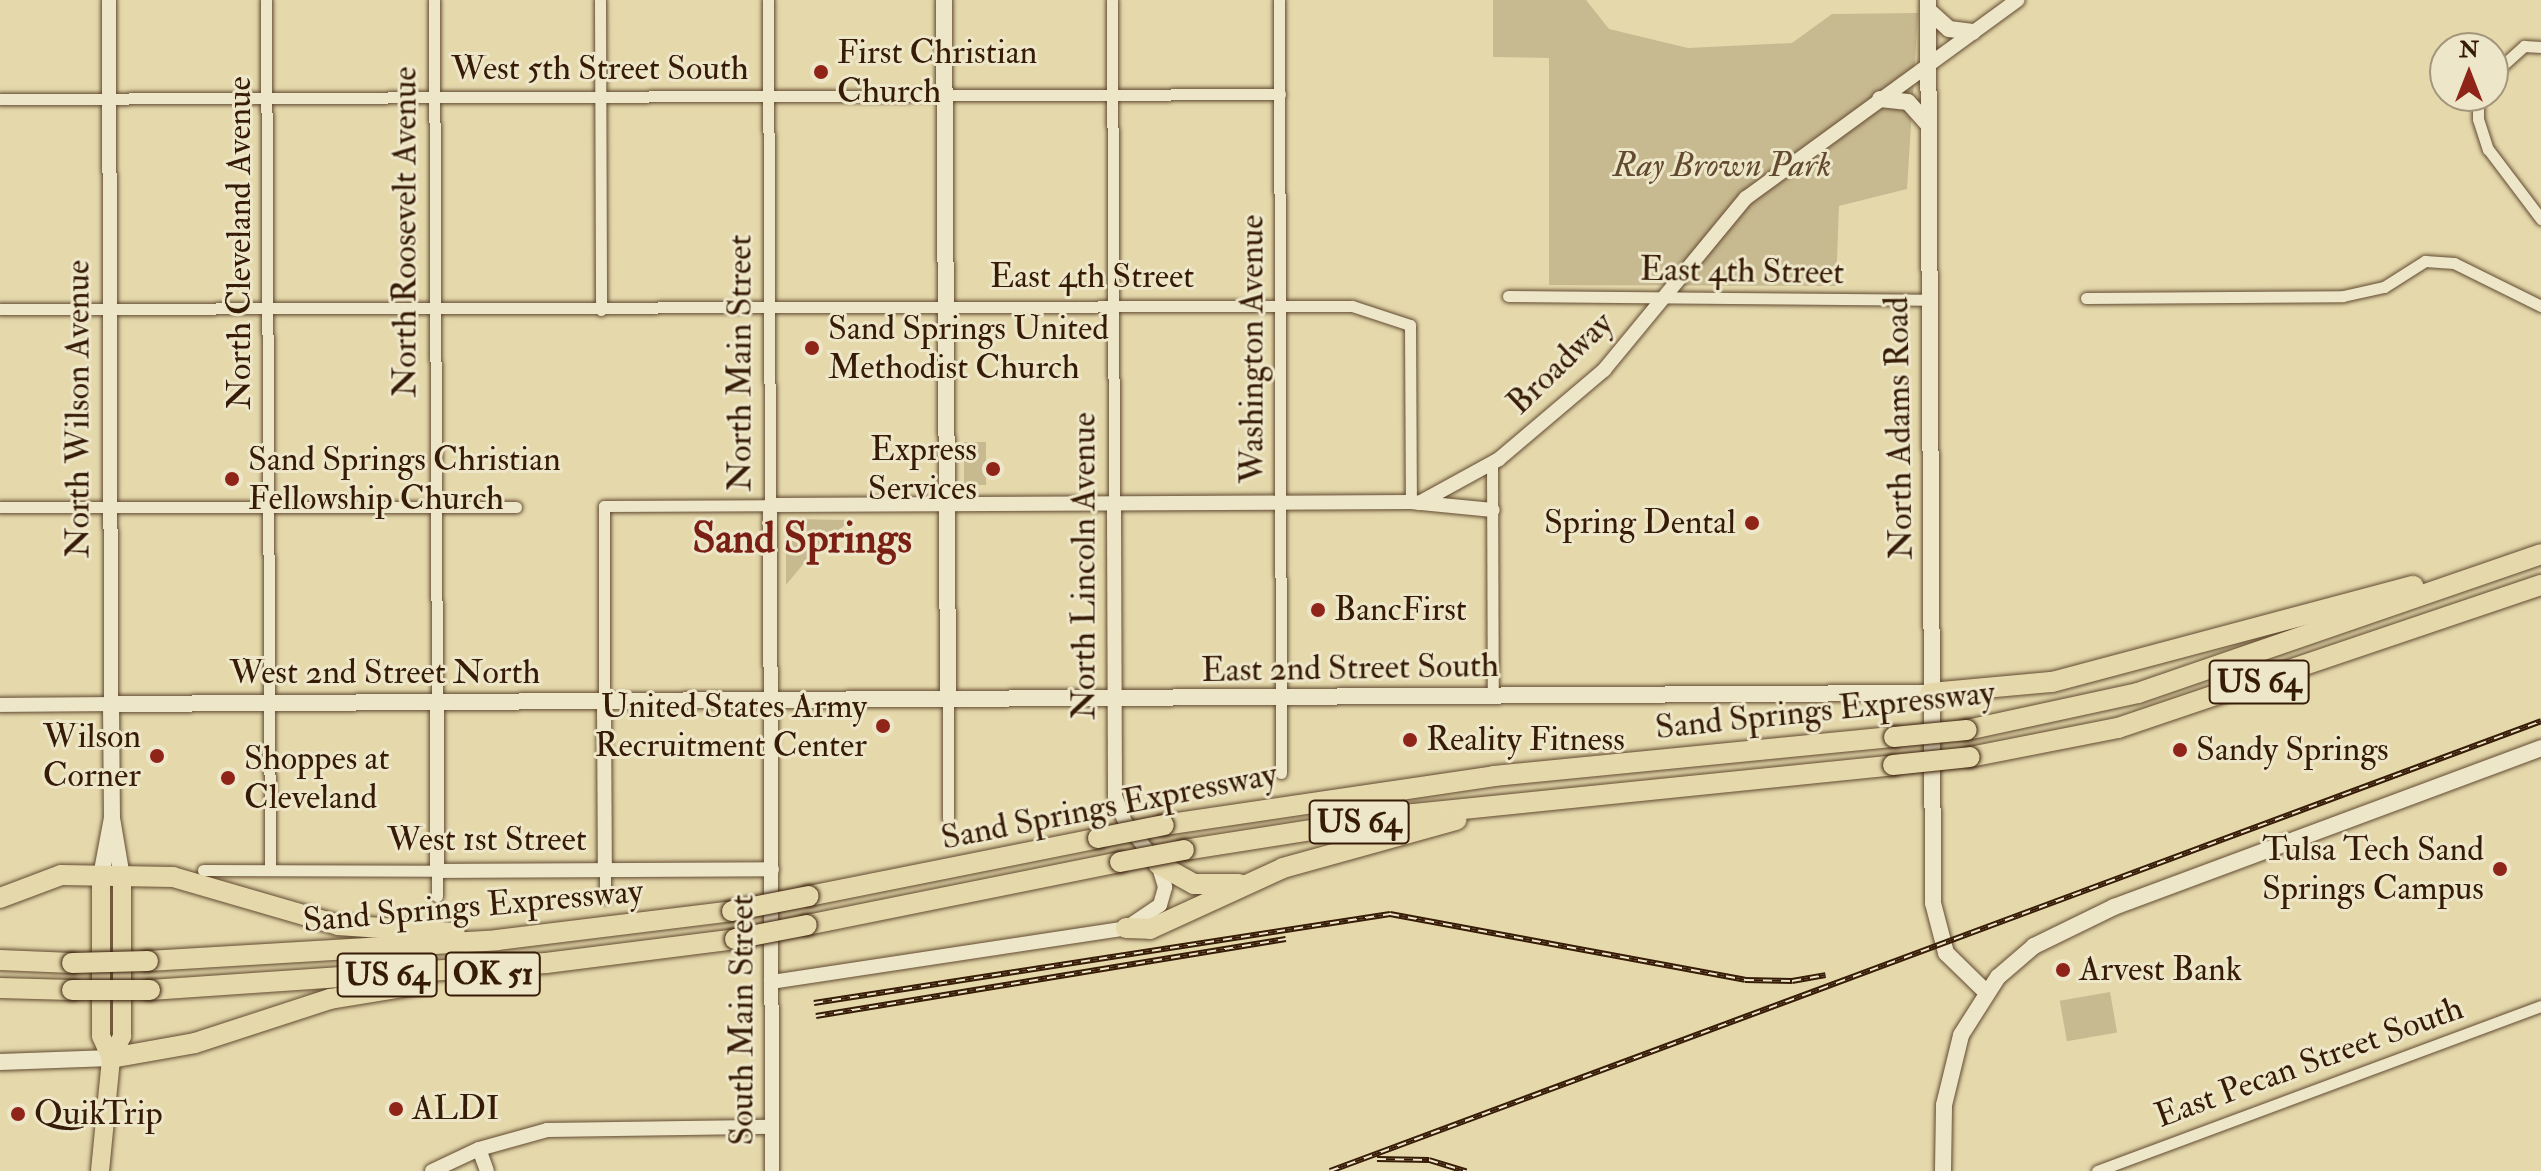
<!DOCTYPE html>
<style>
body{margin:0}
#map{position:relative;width:2541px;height:1171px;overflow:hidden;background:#e5d9ac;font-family:"IM FELL Double Pica",serif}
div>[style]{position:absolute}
.green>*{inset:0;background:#c7b990;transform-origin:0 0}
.roads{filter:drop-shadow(0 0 2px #624a30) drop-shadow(0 0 2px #624a30)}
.minor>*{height:11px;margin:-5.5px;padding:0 5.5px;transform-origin:5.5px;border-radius:5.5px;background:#eee6c9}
.tertiary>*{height:14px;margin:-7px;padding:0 7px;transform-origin:7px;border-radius:7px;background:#eee6c9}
.secondary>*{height:16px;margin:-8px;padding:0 8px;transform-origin:8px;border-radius:8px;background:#eee6c9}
.trunk>*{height:18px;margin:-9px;padding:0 9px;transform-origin:9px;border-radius:9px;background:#e5d9ac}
.motorway>*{height:20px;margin:-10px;padding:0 10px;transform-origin:10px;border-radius:10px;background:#e5d9ac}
.rail>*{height:6px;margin-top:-3px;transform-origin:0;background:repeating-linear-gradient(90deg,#eee6c9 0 9px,#361b07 0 18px);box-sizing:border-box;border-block:2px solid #361b07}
.bridges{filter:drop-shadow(0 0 2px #361b07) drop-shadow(0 0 2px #361b07)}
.motorway-bridge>*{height:20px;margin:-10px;padding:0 10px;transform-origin:10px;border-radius:10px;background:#e5d9ac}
.dots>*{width:22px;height:22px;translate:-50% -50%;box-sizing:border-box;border:4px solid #eee6c9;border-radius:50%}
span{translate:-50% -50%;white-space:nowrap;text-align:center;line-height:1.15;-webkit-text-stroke:6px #eee6c9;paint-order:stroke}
.shield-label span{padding:2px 6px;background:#eee6c9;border:2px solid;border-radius:6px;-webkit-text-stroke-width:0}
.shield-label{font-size:32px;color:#361b07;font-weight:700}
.poi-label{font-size:34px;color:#361b07}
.left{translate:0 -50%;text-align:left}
.right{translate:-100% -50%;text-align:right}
.street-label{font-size:34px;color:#361b07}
.park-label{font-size:34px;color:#624a30;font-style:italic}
.district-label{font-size:42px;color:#7a1f14;font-weight:700}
.north{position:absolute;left:2429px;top:32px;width:80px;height:80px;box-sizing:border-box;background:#eee6c9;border:2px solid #a4957b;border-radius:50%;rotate:0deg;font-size:22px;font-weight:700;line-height:32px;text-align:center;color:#361b07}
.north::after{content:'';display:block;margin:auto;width:28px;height:36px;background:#8f2418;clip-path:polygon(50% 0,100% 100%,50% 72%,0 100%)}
</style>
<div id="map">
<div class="green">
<div style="clip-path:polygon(1493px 0,1586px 0,1609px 29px,1688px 48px,1792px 43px,1832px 14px,1918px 13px,1907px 189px,1839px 206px,1836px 286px,1549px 285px,1549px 58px,1493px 57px)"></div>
<div style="left:964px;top:442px;width:22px;height:43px"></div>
<div style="clip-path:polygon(786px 519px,851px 520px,814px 551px,786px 585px)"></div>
<div style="left:2110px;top:992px;width:41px;height:51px;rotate:80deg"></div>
</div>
<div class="roads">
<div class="minor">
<div style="left:266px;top:0;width:870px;rotate:89.74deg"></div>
<div style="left:434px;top:0;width:703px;rotate:89.76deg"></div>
<div style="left:600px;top:0;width:310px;rotate:89.8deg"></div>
<div style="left:1112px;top:0;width:503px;rotate:89.77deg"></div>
<div style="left:1279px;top:0;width:773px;rotate:89.85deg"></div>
<div style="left:2493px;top:74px;width:42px;rotate:-42.1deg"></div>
<div style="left:2524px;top:46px;width:17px;rotate:3deg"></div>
<div style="left:2478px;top:96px;width:23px;rotate:90deg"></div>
<div style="left:2478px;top:119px;width:32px;rotate:72deg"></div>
<div style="left:2488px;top:149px;width:88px;rotate:52.9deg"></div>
<div style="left:0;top:99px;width:1280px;rotate:-0.22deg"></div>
<div style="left:1508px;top:296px;width:419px;rotate:0.5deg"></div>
<div style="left:2086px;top:298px;width:257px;rotate:-0.4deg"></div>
<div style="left:2343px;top:296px;width:42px;rotate:-12.4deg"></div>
<div style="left:2384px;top:287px;width:49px;rotate:-32.4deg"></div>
<div style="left:2425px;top:261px;width:29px;rotate:4deg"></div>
<div style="left:2454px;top:263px;width:97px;rotate:26.3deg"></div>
<div style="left:0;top:309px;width:1352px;rotate:-0.13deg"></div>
<div style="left:1352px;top:306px;width:61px;rotate:18.1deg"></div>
<div style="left:1410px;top:325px;width:177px;rotate:89.7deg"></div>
<div style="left:1492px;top:463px;width:234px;rotate:89.8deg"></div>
<div style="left:0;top:507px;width:516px"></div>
<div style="left:948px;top:701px;width:117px;rotate:90deg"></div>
<div style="left:604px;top:702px;width:196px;rotate:-90deg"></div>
<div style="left:604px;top:506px;width:166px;rotate:-0.3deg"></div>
<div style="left:770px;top:505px;width:505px;rotate:-90.23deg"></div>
<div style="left:203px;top:870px;width:234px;rotate:0.2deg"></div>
<div style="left:437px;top:871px;width:25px;rotate:90deg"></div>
<div style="left:605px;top:870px;width:28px;rotate:90deg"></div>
<div style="left:2097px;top:1171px;width:474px;rotate:-20.4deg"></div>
</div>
<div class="tertiary">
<div style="left:1419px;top:503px;width:91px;rotate:-28.8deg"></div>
<div style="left:1499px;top:459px;width:138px;rotate:-40.3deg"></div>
<div style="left:1604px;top:370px;width:223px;rotate:-50.5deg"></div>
<div style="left:1746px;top:198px;width:336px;rotate:-36.1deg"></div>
<div style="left:604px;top:702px;width:168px;rotate:89.7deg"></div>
<div style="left:437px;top:703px;width:168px;rotate:90deg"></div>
<div style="left:437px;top:871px;width:335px;rotate:-0.3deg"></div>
<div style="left:0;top:705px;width:111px;rotate:-0.5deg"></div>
<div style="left:111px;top:704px;width:704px;rotate:-90.16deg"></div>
<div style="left:771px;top:982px;width:359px;rotate:-8.6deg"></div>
<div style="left:1126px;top:928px;width:41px;rotate:-34.1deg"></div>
<div style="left:1160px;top:905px;width:19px;rotate:-74deg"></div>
<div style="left:1165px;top:887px;width:24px;rotate:-107deg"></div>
<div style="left:1158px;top:864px;width:53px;rotate:-128.2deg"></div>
<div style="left:1125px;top:822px;width:28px;rotate:-111deg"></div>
<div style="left:1115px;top:796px;width:293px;rotate:-90.2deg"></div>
<div style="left:479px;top:1149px;width:23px;rotate:70deg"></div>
<div style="left:432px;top:1171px;width:52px;rotate:-25.1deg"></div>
<div style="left:479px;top:1149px;width:71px;rotate:-15.6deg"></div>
<div style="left:547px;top:1130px;width:225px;rotate:-0.8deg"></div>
<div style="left:772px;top:1171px;width:666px;rotate:-90.17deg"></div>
<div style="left:770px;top:505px;width:641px;rotate:-0.27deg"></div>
<div style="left:1411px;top:502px;width:82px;rotate:5.6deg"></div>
</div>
<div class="secondary">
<div style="left:944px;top:0;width:701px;rotate:89.67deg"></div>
<div style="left:1928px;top:0;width:903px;rotate:89.68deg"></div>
<div style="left:1933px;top:903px;width:52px;rotate:75.4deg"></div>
<div style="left:1946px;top:953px;width:56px;rotate:44.3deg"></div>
<div style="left:1928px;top:10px;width:28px;rotate:42deg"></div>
<div style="left:1949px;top:29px;width:24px;rotate:7deg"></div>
<div style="left:1880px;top:99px;width:28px;rotate:6deg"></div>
<div style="left:1908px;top:102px;width:30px;rotate:48deg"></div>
<div style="left:112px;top:818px;width:60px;rotate:80.4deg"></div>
<div style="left:101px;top:876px;width:59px;rotate:-79.3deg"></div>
<div style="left:112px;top:818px;width:114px;rotate:-90.5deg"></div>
<div style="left:111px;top:704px;width:1819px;rotate:-0.35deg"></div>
<div style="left:0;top:1062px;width:111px;rotate:-2.1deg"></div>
<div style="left:1943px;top:1171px;width:66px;rotate:-89.1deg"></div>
<div style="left:1944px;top:1105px;width:72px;rotate:-76.3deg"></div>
<div style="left:1961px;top:1035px;width:69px;rotate:-57.5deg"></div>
<div style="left:1998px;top:977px;width:48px;rotate:-40.7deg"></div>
<div style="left:2034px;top:946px;width:89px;rotate:-26deg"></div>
<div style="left:2114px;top:907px;width:456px;rotate:-20.4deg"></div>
</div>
<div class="trunk">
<div style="left:101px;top:876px;width:160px;rotate:90deg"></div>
<div style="left:101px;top:1036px;width:24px;rotate:66deg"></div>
<div style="left:100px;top:1171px;width:114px;rotate:-84.4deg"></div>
<div style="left:111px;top:1058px;width:25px;rotate:-63deg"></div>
<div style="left:122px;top:1036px;width:159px;rotate:-90deg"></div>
</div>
<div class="motorway">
<div style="left:1930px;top:693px;width:122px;rotate:-5.2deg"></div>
<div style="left:2052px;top:682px;width:374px;rotate:-14.9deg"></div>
<div style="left:1967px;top:730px;width:175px;rotate:-12.2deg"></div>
<div style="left:2138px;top:693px;width:426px;rotate:-19deg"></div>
<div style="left:1970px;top:757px;width:151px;rotate:-11.1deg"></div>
<div style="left:2118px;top:728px;width:447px;rotate:-18.7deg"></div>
<div style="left:1164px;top:825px;width:334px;rotate:-8.4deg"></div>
<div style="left:1494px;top:776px;width:402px;rotate:-5.6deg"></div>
<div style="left:1184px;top:850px;width:233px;rotate:-8.9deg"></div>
<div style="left:1414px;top:814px;width:481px;rotate:-5.8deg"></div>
<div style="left:1158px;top:864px;width:41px;rotate:29.1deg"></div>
<div style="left:1194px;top:884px;width:45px"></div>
<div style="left:809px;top:896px;width:295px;rotate:-11.3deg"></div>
<div style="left:0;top:898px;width:65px;rotate:-20.7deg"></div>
<div style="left:61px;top:875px;width:112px;rotate:1deg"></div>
<div style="left:173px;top:877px;width:172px;rotate:16.2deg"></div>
<div style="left:338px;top:925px;width:117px;rotate:3.9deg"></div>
<div style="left:807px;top:925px;width:319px;rotate:-11.4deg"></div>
<div style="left:1126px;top:928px;width:24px;rotate:2deg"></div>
<div style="left:1150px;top:929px;width:146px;rotate:-24.6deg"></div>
<div style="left:1283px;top:868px;width:180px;rotate:-15.5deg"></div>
<div style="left:0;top:960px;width:72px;rotate:2.4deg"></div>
<div style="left:148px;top:961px;width:350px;rotate:-3.4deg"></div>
<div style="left:497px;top:940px;width:237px;rotate:-7deg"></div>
<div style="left:0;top:988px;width:72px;rotate:1.6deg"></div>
<div style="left:150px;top:990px;width:397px;rotate:-3.9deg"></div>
<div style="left:546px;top:963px;width:191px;rotate:-7.2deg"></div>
<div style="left:111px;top:1058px;width:85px;rotate:-10.1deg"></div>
<div style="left:195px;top:1043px;width:142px;rotate:-18.1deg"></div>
<div style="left:330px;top:999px;width:93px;rotate:-9.3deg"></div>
</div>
</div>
<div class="rail">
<div style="left:814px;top:1003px;width:583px;rotate:-8.78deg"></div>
<div style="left:1390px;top:914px;width:361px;rotate:10.5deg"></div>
<div style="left:1745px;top:980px;width:47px;rotate:1.2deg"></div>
<div style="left:1792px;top:981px;width:34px;rotate:-10deg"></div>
<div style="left:816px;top:1016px;width:476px;rotate:-9.3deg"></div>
<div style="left:1377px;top:1159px;width:52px;rotate:1.1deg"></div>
<div style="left:1429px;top:1160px;width:39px;rotate:17deg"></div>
<div style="left:1330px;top:1171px;width:1292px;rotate:-20.38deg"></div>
</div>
<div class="bridges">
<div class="motorway-bridge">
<div style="left:1894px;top:737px;width:73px;rotate:-5.5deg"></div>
<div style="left:1893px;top:765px;width:77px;rotate:-5.9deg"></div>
<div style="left:1098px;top:838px;width:67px;rotate:-11.1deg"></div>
<div style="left:1120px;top:862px;width:65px;rotate:-10.6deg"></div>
<div style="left:732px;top:911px;width:78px;rotate:-11deg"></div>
<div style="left:735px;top:939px;width:73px;rotate:-11deg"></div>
<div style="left:72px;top:963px;width:76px;rotate:-1.5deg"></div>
<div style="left:72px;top:990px;width:78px"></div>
</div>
</div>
<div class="dots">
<div style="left:821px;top:72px;background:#8f2418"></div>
<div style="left:812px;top:348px;background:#8f2418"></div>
<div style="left:993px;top:469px;background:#8f2418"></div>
<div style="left:232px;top:479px;background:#8f2418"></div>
<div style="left:1752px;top:523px;background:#8f2418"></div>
<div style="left:1318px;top:610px;background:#8f2418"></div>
<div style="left:883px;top:726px;background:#8f2418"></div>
<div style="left:1410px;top:740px;background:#8f2418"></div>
<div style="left:2180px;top:750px;background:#8f2418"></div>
<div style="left:157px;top:756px;background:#8f2418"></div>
<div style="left:228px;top:778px;background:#8f2418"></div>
<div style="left:2500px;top:869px;background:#8f2418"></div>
<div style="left:2063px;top:970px;background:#8f2418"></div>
<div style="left:396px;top:1109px;background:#8f2418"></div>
<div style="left:18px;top:1114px;background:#8f2418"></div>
</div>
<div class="shield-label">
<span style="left:2259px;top:682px">US 64</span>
<span style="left:1359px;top:822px">US 64</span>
<span style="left:493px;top:974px">OK 51</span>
<span style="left:387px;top:975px">US 64</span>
</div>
<div class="poi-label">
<span class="left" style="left:837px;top:72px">First Christian<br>Church</span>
<span class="left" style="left:828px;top:348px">Sand Springs United<br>Methodist Church</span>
<span class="right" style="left:977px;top:469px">Express<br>Services</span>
<span class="left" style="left:248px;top:479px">Sand Springs Christian<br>Fellowship Church</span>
<span class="right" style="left:1736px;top:523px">Spring Dental</span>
<span class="left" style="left:1334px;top:610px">BancFirst</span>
<span class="right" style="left:867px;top:726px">United States Army<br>Recruitment Center</span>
<span class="right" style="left:141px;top:756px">Wilson<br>Corner</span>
<span class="left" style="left:1426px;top:740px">Reality Fitness</span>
<span class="left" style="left:2196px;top:750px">Sandy Springs</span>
<span class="left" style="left:244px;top:778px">Shoppes at<br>Cleveland</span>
<span class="right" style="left:2484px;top:869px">Tulsa Tech Sand<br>Springs Campus</span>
<span class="left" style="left:2079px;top:970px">Arvest Bank</span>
<span class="left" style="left:412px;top:1109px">ALDI</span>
<span class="left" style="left:34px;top:1114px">QuikTrip</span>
</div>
<div class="street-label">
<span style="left:600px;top:69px">West 5th Street South</span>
<span style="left:405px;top:232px;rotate:-90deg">North Roosevelt Avenue</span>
<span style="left:240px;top:243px;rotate:-90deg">North Cleveland Avenue</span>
<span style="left:1742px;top:271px;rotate:1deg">East 4th Street</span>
<span style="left:1092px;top:277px">East 4th Street</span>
<span style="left:1252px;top:349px;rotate:-90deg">Washington Avenue</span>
<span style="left:740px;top:363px;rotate:-90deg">North Main Street</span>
<span style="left:1560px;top:363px;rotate:-44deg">Broadway</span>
<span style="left:78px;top:409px;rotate:-90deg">North Wilson Avenue</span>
<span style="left:1899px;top:428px;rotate:-91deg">North Adams Road</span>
<span style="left:1084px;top:566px;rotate:-90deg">North Lincoln Avenue</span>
<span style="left:1350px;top:668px;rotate:-1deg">East 2nd Street South</span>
<span style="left:385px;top:673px">West 2nd Street North</span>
<span style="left:1825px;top:710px;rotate:-6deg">Sand Springs Expressway</span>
<span style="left:1109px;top:806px;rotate:-11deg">Sand Springs Expressway</span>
<span style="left:487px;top:840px">West 1st Street</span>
<span style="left:473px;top:906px;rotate:-5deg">Sand Springs Expressway</span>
<span style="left:742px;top:1020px;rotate:-90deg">South Main Street</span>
<span style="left:2309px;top:1062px;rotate:-20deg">East Pecan Street South</span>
</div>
<div class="park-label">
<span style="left:1722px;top:166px">Ray Brown Park</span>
</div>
<div class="district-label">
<span style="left:802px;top:539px">Sand Springs</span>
</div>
<div class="north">N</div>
</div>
